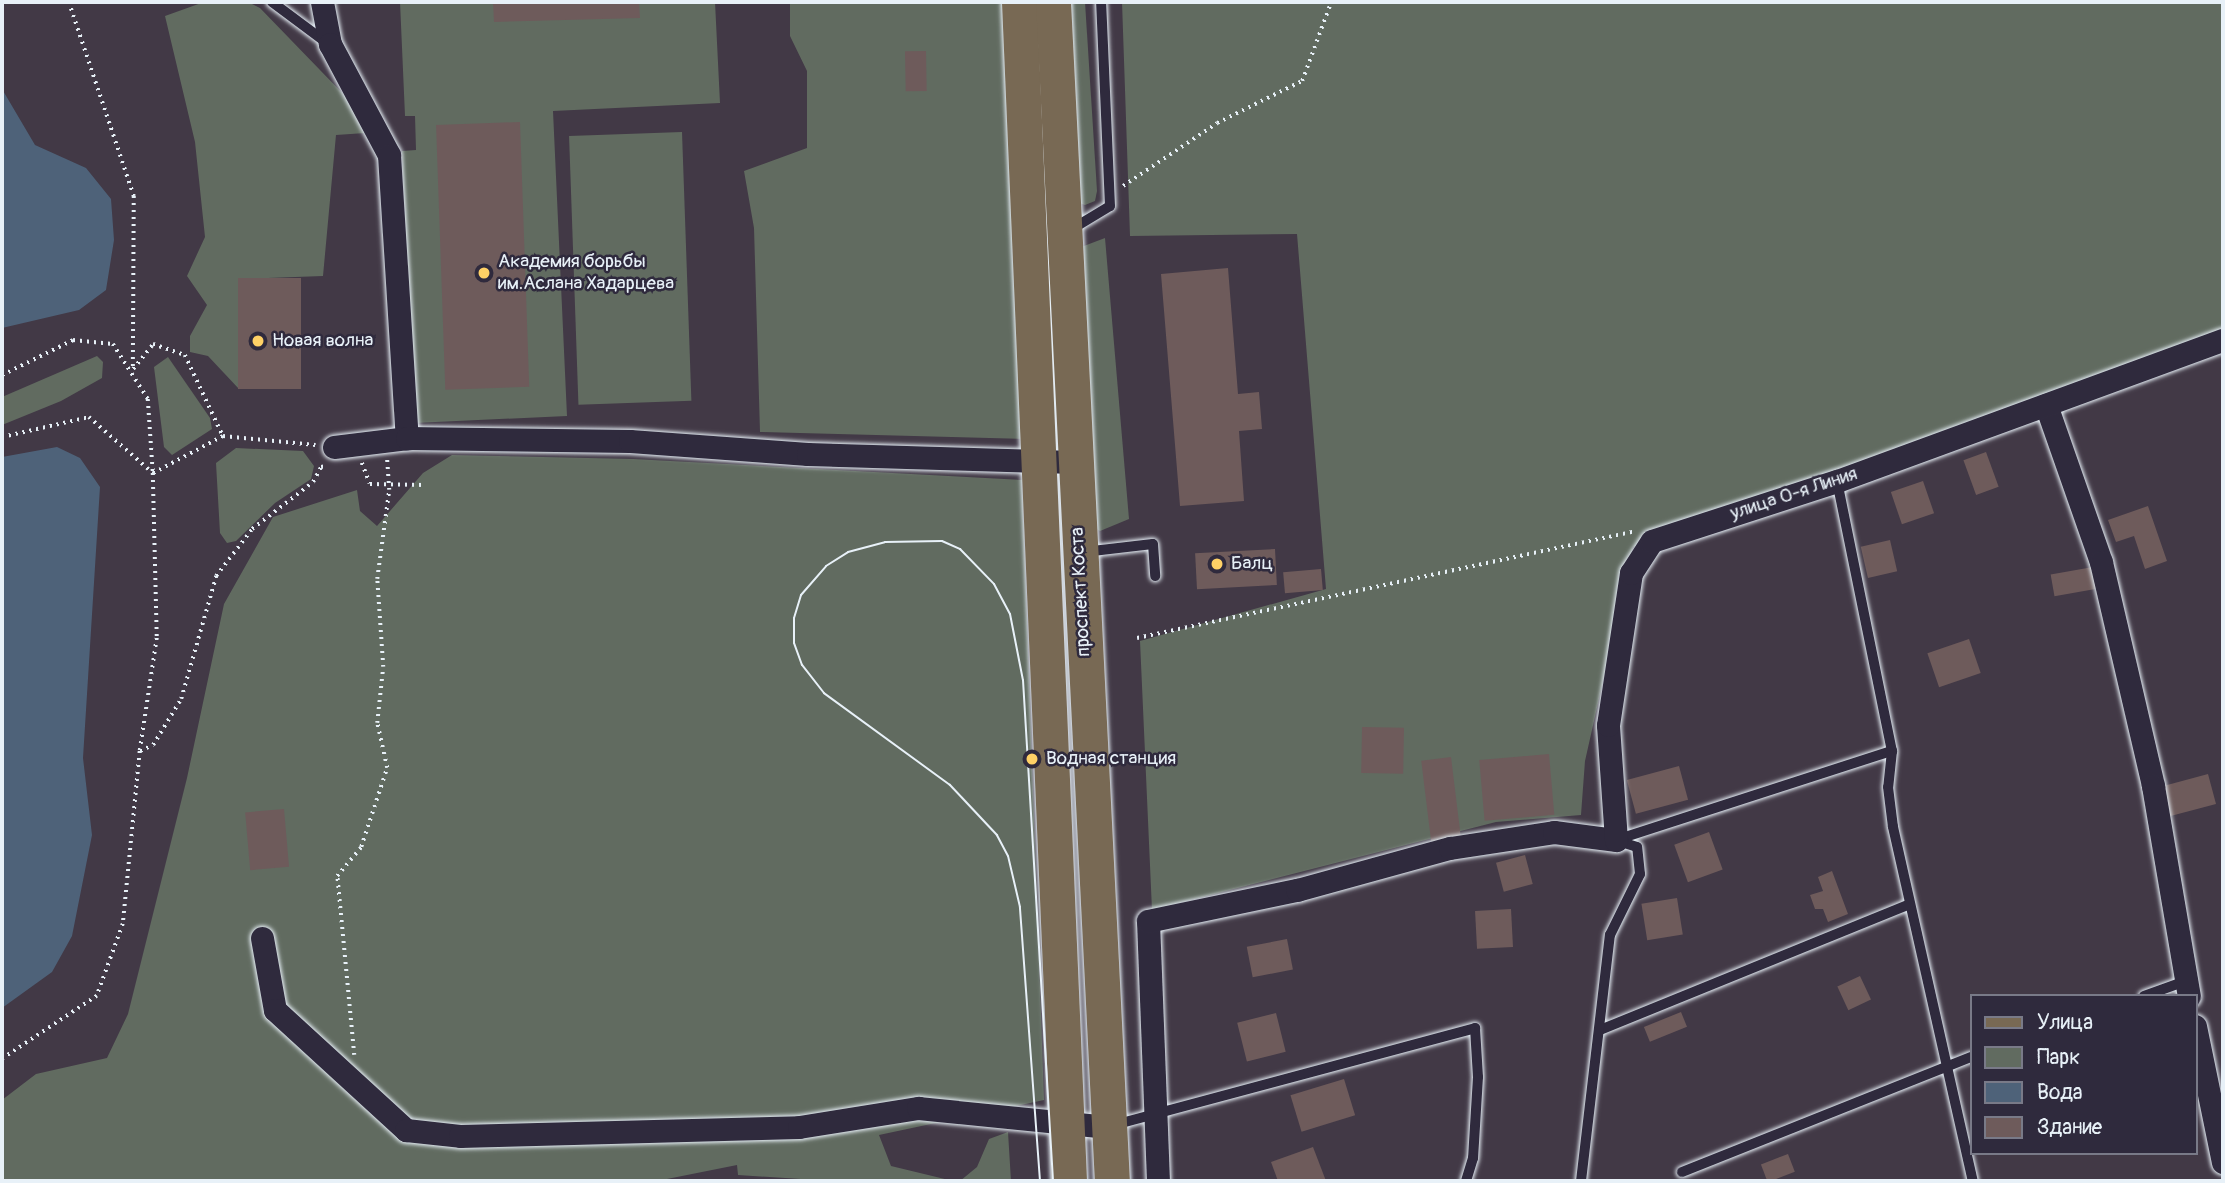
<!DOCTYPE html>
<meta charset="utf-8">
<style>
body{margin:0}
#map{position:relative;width:2225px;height:1183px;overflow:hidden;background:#423946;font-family:Pangolin,sans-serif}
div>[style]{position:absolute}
.green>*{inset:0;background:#616b60;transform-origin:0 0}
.water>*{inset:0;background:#4e6279}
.building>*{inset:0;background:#6e5b5b;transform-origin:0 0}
.path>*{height:3.5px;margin-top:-1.75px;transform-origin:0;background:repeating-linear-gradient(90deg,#e8f1f8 0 2px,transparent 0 7px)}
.roads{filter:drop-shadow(0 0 2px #e8f1f8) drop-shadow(0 0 2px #e8f1f8)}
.service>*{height:10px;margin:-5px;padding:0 5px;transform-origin:5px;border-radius:5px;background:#2f2a3d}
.minor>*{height:23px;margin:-11.5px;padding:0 11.5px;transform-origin:11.5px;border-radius:11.5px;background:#2f2a3d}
.primary>*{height:35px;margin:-17.5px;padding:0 17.5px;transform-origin:17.5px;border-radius:17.5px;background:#786954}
.tram>*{height:2px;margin:-1px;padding:0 1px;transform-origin:1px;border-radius:1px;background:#e8f1f8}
.dots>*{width:19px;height:19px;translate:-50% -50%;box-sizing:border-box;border:4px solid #2f2a3d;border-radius:50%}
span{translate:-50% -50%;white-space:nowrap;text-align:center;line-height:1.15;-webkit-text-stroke:5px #2f2a3d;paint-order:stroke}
.poi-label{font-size:19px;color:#e8f1f8}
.left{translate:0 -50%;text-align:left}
.street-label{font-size:19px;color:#e8f1f8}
.frame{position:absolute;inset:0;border:4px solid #e8f1f8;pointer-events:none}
.legend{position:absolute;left:1970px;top:994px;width:228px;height:161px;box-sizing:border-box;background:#2f2a3d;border:2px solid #797a88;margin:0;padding:9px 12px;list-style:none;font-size:21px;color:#e8f1f8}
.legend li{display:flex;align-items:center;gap:14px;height:35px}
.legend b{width:35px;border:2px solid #797a88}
</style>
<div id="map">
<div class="green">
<div style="clip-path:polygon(204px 2px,248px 2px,260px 8px,380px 132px,336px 135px,323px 276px,238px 279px,239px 389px,208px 356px,190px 352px,190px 336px,207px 305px,187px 276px,205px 237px,195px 142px,165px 16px)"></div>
<div style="clip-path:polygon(400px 2px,715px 2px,720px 103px,553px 111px,567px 416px,414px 423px,402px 151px,416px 150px,415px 116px,405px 116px)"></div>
<div style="clip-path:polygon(790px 2px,1011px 2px,1029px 439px,760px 432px,754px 228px,744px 171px,807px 148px,807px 71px,790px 36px)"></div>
<div style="clip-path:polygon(1065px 2px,1085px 2px,1097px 191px,1095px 201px,1085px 205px,1076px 202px)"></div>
<div style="clip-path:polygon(1122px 2px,2223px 2px,2223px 332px,1633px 547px,1585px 761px,1581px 815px,1496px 822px,1152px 910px,1140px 641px,1326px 589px,1297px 234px,1130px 236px)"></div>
<div style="left:682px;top:132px;width:269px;height:113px;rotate:88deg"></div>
<div style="clip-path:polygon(1105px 238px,1129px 519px,1100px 531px,1092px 526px,1076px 249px)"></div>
<div style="clip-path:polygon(97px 356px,103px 362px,102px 378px,61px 401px,2px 425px,2px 397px)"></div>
<div style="clip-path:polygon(168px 357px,210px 418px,212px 429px,172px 455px,164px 447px,154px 367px)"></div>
<div style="clip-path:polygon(236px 448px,303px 451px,314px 466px,311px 479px,275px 503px,236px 541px,227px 543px,220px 533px,216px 463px)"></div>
<div style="clip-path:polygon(452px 455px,633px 459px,1022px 480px,1044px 1100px,879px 1135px,891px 1166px,953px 1181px,832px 1181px,738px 1175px,737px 1165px,657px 1181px,2px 1181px,2px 1100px,36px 1074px,107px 1058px,128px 1014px,187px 778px,224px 604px,273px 517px,357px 490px,360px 511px,377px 526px,423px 473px)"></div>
<div style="clip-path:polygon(1008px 1132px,1011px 1181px,960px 1181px,977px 1167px,989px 1139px)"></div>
</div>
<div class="water">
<div style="clip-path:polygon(2px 89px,35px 145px,86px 168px,111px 199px,114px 240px,106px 290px,79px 310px,2px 328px)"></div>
<div style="clip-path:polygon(57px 447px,80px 458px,100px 487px,83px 758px,92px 835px,72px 936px,52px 972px,2px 1008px,2px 457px)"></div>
</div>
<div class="building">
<div style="clip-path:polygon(493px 2px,639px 2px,640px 18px,494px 22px)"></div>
<div style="left:926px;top:51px;width:40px;height:21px;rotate:89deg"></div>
<div style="left:520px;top:122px;width:265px;height:84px;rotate:88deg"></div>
<div style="clip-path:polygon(1228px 268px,1238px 394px,1259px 392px,1262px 429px,1239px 431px,1244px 501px,1180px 506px,1161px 274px)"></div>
<div style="left:301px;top:278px;width:111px;height:63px;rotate:90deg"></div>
<div style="left:1986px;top:452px;width:37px;height:24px;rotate:70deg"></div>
<div style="left:1923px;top:481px;width:34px;height:34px;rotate:71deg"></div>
<div style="clip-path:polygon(2148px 506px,2167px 561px,2145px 569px,2134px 536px,2116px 542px,2108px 520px)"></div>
<div style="left:1890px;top:540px;width:32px;height:30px;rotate:77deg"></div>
<div style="left:1275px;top:549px;width:36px;height:80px;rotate:87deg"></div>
<div style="left:2093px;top:567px;width:22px;height:43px;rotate:80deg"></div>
<div style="left:1321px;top:569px;width:21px;height:38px;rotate:85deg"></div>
<div style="left:1969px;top:639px;width:36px;height:44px;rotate:71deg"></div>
<div style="left:1362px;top:727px;width:42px;height:46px;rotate:1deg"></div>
<div style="left:1549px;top:754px;width:61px;height:70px;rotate:85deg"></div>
<div style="left:1451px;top:757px;width:85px;height:30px;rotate:83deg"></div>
<div style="left:1679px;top:766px;width:35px;height:54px;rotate:75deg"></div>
<div style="left:2208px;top:774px;width:31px;height:48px;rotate:75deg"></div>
<div style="left:284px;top:809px;width:58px;height:39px;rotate:85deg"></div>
<div style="left:1709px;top:832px;width:40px;height:37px;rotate:70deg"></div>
<div style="left:1525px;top:855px;width:30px;height:30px;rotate:75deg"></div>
<div style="clip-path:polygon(1832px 871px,1848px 914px,1828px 922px,1823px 909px,1815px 909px,1810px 895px,1823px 891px,1818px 877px)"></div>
<div style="left:1677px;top:898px;width:37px;height:36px;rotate:81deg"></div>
<div style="left:1511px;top:909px;width:38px;height:36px;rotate:87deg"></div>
<div style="left:1287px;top:939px;width:31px;height:41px;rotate:79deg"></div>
<div style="left:1860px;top:976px;width:26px;height:25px;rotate:65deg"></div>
<div style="left:1681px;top:1012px;width:16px;height:40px;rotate:68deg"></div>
<div style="left:1276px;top:1013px;width:40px;height:40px;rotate:76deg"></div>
<div style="left:1344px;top:1079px;width:38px;height:56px;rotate:73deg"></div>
<div style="clip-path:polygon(1313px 1147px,1326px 1181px,1278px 1181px,1271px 1162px)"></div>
<div style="left:1788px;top:1154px;width:19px;height:29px;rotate:69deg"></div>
</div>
<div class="path">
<div style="left:69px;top:2px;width:205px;rotate:71.5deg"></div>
<div style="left:134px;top:196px;width:171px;rotate:90.3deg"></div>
<div style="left:1123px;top:186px;width:113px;rotate:-33.8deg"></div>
<div style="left:1217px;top:123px;width:95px;rotate:-26.3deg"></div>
<div style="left:1302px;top:81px;width:84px;rotate:-69.8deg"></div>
<div style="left:133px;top:369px;width:32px;rotate:-51deg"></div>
<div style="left:153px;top:344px;width:34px;rotate:19deg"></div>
<div style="left:185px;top:355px;width:89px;rotate:64.9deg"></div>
<div style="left:2px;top:375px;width:79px;rotate:-26.2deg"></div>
<div style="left:73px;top:340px;width:40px;rotate:5.7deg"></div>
<div style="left:113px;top:344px;width:65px;rotate:57.5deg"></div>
<div style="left:148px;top:399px;width:74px;rotate:86.1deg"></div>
<div style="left:153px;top:473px;width:79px;rotate:-27.9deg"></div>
<div style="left:223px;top:436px;width:93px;rotate:5.5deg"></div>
<div style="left:2px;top:437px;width:89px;rotate:-12.9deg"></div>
<div style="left:89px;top:417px;width:85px;rotate:41.2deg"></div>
<div style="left:153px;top:473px;width:165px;rotate:88.6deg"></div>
<div style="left:157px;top:638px;width:114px;rotate:98.6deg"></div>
<div style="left:140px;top:751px;width:174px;rotate:95.6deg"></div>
<div style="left:123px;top:924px;width:77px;rotate:109.9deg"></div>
<div style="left:97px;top:996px;width:114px;rotate:146.4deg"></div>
<div style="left:362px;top:463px;width:22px;rotate:69deg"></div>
<div style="left:370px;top:484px;width:55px;rotate:1deg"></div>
<div style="left:1137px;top:638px;width:510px;rotate:-12.1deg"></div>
<div style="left:140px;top:751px;width:14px;rotate:-25deg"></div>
<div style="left:153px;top:745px;width:54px;rotate:-58.7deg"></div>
<div style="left:181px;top:699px;width:128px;rotate:-74.1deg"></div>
<div style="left:216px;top:576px;width:59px;rotate:-52.5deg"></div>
<div style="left:252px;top:529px;width:77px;rotate:-37.6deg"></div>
<div style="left:313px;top:482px;width:17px;rotate:-62deg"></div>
<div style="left:321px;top:467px;width:5px;rotate:-11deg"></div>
<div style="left:354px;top:1055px;width:180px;rotate:-95.4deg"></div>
<div style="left:337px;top:876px;width:38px;rotate:-50deg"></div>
<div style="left:361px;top:847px;width:83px;rotate:-71.8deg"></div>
<div style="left:387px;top:768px;width:46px;rotate:-102.5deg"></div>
<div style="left:377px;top:723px;width:56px;rotate:-83.9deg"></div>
<div style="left:383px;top:667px;width:88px;rotate:-93.9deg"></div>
<div style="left:377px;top:579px;width:90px;rotate:-82.3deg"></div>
<div style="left:389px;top:490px;width:31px;rotate:-94deg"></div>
</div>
<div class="roads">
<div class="service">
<div style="left:272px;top:2px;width:69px;rotate:36.7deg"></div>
<div style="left:1072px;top:229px;width:44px;rotate:-31.2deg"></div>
<div style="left:1110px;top:206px;width:204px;rotate:-92.5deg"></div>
<div style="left:1837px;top:481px;width:276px;rotate:78.5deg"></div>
<div style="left:1892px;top:751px;width:36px;rotate:96deg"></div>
<div style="left:1888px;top:787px;width:40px;rotate:82.9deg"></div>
<div style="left:1893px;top:827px;width:363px;rotate:77.3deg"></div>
<div style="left:1084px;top:552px;width:69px;rotate:-6.6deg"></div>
<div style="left:1153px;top:544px;width:32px;rotate:86deg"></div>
<div style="left:1616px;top:840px;width:290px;rotate:-17.9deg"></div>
<div style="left:2144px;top:996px;width:45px;rotate:-19.7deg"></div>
<div style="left:1600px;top:1030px;width:332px;rotate:-22.1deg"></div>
<div style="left:1114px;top:1125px;width:374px;rotate:-15deg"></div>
<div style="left:1475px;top:1028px;width:49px;rotate:86.5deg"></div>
<div style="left:1478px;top:1077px;width:81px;rotate:93.5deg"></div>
<div style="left:1473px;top:1158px;width:24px;rotate:107deg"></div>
<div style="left:1682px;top:1172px;width:311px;rotate:-21.7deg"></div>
<div style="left:1581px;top:1181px;width:248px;rotate:-83.3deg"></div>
<div style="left:1610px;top:935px;width:68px;rotate:-63.8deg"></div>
<div style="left:1640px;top:874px;width:27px;rotate:-96deg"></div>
<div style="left:1637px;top:847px;width:22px;rotate:-162deg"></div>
</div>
<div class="minor">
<div style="left:322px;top:2px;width:43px;rotate:79.2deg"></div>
<div style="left:330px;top:44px;width:126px;rotate:62deg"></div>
<div style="left:389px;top:155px;width:284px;rotate:86.4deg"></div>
<div style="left:2046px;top:405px;width:166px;rotate:70.7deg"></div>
<div style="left:2101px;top:562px;width:230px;rotate:76.9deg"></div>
<div style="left:2153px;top:786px;width:213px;rotate:80.3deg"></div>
<div style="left:334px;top:447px;width:74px;rotate:-7deg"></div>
<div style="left:407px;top:438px;width:223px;rotate:0.8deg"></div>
<div style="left:630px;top:441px;width:178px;rotate:4.2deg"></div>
<div style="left:808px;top:454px;width:266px;rotate:1.7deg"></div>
<div style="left:262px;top:938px;width:73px;rotate:79.8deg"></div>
<div style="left:275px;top:1010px;width:178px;rotate:42.5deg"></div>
<div style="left:406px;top:1130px;width:54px;rotate:6.3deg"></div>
<div style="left:460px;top:1136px;width:339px;rotate:-1.5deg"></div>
<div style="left:799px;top:1127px;width:121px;rotate:-9.1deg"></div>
<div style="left:918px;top:1108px;width:191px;rotate:5.7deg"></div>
<div style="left:2195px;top:1026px;width:139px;rotate:78.4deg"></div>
<div style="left:1158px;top:1181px;width:260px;rotate:-92.2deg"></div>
<div style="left:1148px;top:921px;width:152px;rotate:-11.8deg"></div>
<div style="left:1297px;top:890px;width:159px;rotate:-15.4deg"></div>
<div style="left:1450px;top:848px;width:105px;rotate:-8.7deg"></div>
<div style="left:1554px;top:832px;width:63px;rotate:7.4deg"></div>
<div style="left:1616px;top:840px;width:115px;rotate:-94deg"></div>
<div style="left:1608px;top:725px;width:154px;rotate:-81.4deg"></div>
<div style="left:1631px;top:573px;width:38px;rotate:-57deg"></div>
<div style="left:1652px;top:541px;width:194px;rotate:-18deg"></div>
<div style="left:1837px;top:481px;width:411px;rotate:-20.1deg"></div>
</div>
<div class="primary">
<div style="left:1019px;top:2px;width:1180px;rotate:87.57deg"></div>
<div style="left:1053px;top:2px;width:1180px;rotate:87.14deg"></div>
</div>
</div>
<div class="tram">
<div style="left:1040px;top:1181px;width:275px;rotate:-94.2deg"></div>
<div style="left:1020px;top:907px;width:52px;rotate:-103.2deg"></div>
<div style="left:1008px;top:856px;width:24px;rotate:-118deg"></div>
<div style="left:997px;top:835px;width:69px;rotate:-133.2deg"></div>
<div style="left:950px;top:785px;width:156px;rotate:-143.9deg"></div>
<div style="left:824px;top:693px;width:36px;rotate:-128deg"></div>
<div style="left:802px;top:665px;width:23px;rotate:-110deg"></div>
<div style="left:794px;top:643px;width:25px;rotate:-90deg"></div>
<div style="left:794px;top:618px;width:24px;rotate:-73deg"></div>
<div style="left:801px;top:595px;width:38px;rotate:-49deg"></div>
<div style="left:826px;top:566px;width:26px;rotate:-32deg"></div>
<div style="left:848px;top:552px;width:38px;rotate:-15deg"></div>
<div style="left:885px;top:542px;width:57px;rotate:-1deg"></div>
<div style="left:942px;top:541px;width:20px;rotate:24deg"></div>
<div style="left:960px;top:549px;width:49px;rotate:45.8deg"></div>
<div style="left:994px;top:584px;width:34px;rotate:62deg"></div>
<div style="left:1010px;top:614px;width:67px;rotate:78.9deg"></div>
<div style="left:1023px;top:680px;width:502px;rotate:86.57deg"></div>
</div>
<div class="dots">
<div style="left:484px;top:273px;background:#ffd166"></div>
<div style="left:258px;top:341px;background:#ffd166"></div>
<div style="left:1217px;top:564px;background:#ffd166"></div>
<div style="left:1032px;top:759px;background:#ffd166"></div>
</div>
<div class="poi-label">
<span class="left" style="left:498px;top:273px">Академия борьбы<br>им.Аслана Хадарцева</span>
<span class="left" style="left:272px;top:341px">Новая волна</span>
<span class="left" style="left:1231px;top:564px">Балц</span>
<span class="left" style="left:1046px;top:759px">Водная станция</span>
</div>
<div class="street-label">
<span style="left:1794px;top:494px;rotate:-18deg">улица 0-я Линия</span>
<span style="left:1081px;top:592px;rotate:-93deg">проспект Коста</span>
</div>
<div class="frame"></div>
<ul class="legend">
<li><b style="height:9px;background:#786954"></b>Улица</li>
<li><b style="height:19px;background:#616b60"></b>Парк</li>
<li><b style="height:19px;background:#4e6279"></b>Вода</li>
<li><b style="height:19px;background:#6e5b5b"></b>Здание</li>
</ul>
</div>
